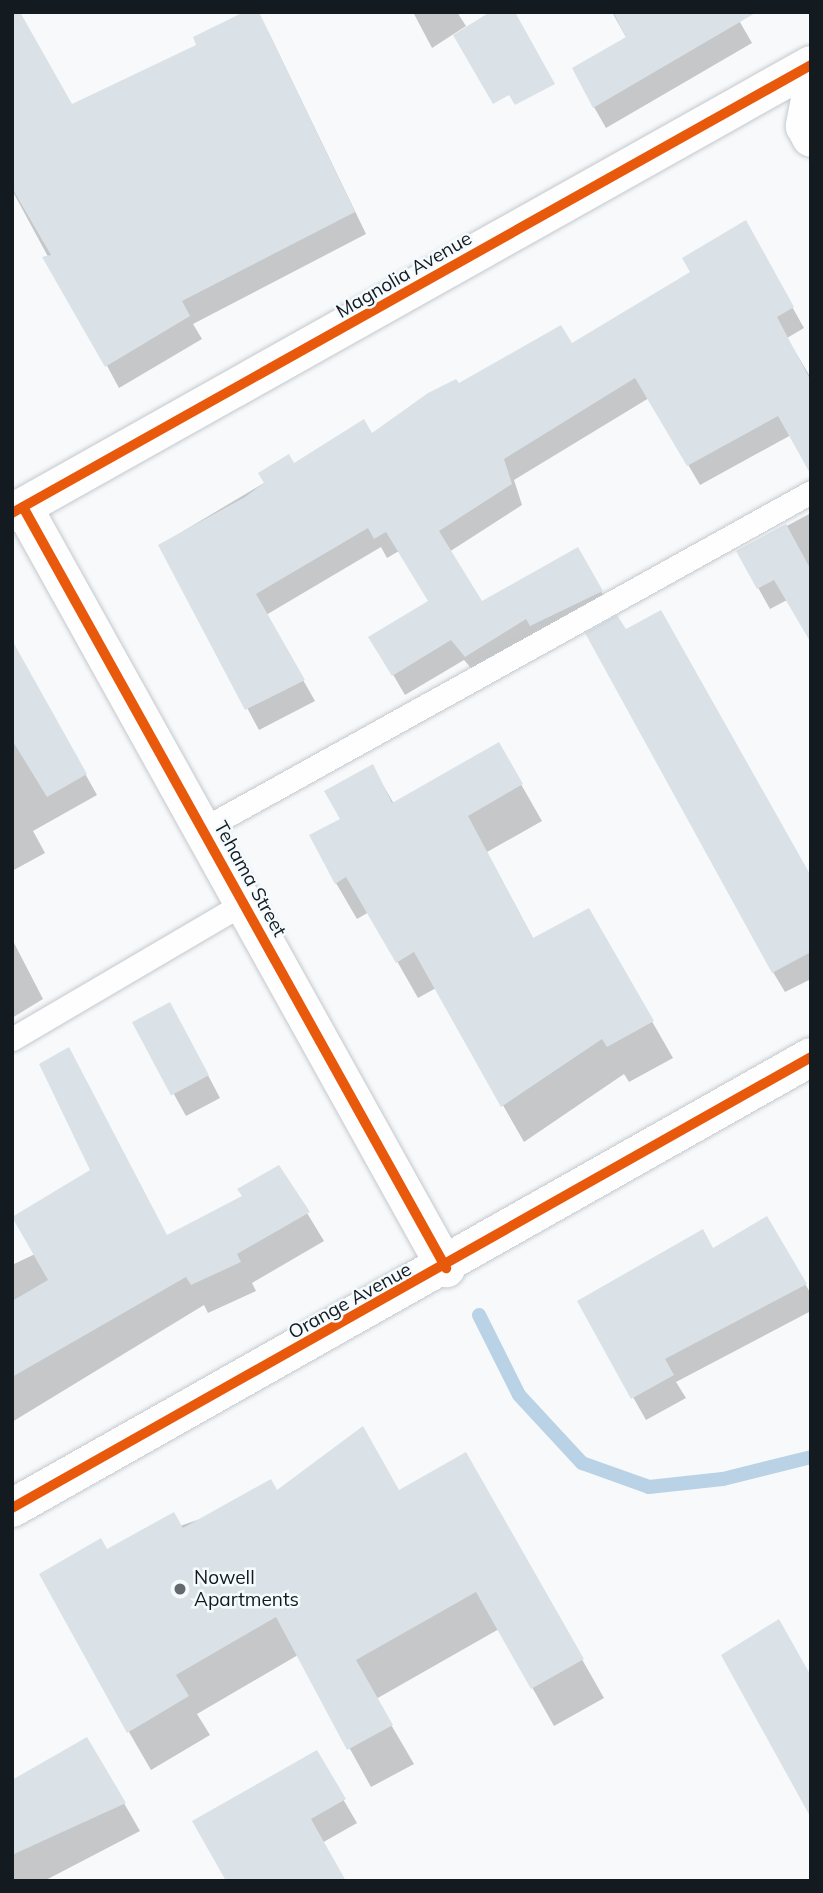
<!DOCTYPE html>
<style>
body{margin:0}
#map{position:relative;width:823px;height:1893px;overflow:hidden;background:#f7f9fb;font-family:Mulish,sans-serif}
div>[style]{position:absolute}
.shadow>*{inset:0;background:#0003}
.stream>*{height:14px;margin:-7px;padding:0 7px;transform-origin:7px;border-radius:7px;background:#b9d2e5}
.building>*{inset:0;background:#dae2e8;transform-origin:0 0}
.roads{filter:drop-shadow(0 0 2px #c3c9cd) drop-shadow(0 0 2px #c3c9cd)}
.service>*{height:23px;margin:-11.5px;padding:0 11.5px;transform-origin:11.5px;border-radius:11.5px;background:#fefefe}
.minor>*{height:38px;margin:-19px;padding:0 19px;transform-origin:19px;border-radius:19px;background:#fefefe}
.cycleway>*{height:10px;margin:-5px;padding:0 5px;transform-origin:5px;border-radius:5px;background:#e8590c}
.dots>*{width:19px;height:19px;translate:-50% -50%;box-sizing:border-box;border:4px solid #f5fafd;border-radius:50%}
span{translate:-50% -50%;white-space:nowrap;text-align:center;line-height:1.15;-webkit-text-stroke:5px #f5fafd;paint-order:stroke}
.street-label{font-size:19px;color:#131b21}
.poi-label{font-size:19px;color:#131b21}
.left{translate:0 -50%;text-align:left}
.frame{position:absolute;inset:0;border:14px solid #131b21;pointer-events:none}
</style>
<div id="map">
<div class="shadow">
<div style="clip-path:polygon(413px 12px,457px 12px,466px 26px,432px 48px)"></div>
<div style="clip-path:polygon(612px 12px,746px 12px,737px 17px,752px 43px,606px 128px,594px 107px,627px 39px)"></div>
<div style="clip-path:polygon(268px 31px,366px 234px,193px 324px,202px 339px,119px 388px,12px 190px,12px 39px,71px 106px,199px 45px)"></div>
<div style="clip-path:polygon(745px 223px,804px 328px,787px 338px,811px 378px,811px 471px,791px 435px,700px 485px,649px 398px,514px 480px,522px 505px,449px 552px,481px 603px,577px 550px,613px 612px,478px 676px,464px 660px,405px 695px,371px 637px,430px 602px,399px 551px,387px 558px,381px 547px,266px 615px,315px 701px,259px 730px,160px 545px,294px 465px,371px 435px,459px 386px,571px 346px,692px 272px)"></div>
<div style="clip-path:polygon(811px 513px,811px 640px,787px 600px,770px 609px,738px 552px)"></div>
<div style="clip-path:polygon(12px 643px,97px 795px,33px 831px,45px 853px,12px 871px)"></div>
<div style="clip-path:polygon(498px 744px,542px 821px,487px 852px,534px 940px,588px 910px,673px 1058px,629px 1082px,624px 1074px,524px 1142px,436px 988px,418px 998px,369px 912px,357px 919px,336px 883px,342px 820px,372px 766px,394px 804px)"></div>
<div style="clip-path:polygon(811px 879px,811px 979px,785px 992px,773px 972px)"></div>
<div style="clip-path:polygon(12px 939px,43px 999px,12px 1018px)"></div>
<div style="clip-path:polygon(134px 1022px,182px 1026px,220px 1098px,186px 1116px)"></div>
<div style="clip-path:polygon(279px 1167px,324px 1241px,252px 1283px,256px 1291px,208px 1313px,204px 1305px,12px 1422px,12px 1265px,35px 1254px,167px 1237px,244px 1197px)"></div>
<div style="clip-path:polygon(767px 1219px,811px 1294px,811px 1311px,676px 1382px,686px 1398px,646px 1420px,579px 1302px,713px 1250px)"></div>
<div style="clip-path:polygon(465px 1454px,604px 1698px,554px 1726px,499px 1629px,376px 1699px,414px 1764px,371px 1787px,298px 1655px,197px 1714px,210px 1735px,151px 1770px,129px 1732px,107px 1551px,276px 1493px,399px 1492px)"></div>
<div style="clip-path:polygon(87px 1739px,140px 1831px,44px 1881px,12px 1881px,12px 1792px)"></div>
<div style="clip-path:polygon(316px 1753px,357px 1823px,255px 1881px)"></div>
</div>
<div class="stream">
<div style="left:479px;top:1315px;width:89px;rotate:63.4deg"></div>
<div style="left:519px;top:1395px;width:93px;rotate:47.2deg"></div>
<div style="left:582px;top:1463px;width:71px;rotate:19.7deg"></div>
<div style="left:649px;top:1487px;width:74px;rotate:-6.2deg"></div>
<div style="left:723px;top:1479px;width:91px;rotate:-14deg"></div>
</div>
<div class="building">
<div style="clip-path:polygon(12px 12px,20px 12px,72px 104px,196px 45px,193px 37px,244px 12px,259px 12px,355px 212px,182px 301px,190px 316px,105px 367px,42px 257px,51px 255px,12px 188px)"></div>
<div style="clip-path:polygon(490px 12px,515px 12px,555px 84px,515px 105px,509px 95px,493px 104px,453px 35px)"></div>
<div style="clip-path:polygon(613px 12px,757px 12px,593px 108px,572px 68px,626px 37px)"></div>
<div style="clip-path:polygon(746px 220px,794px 307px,777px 317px,811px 381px,811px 475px,778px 416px,687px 466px,635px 378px,504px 459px,512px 484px,439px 531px,482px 601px,578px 547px,603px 591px,530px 626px,526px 619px,465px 657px,451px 640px,392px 676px,368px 637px,428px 601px,386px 532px,374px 539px,368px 528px,256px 594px,305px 680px,245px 710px,158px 545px,245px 497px,264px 483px,258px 473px,289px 454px,294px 463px,364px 419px,372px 433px,428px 393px,456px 379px,459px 383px,561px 325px,572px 343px,690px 272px,682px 258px)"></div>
<div style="clip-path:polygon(786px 524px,811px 570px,811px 643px,774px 580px,757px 589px,736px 551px)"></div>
<div style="clip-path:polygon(661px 610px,811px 876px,811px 952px,772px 973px,585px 633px,617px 615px,626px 629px)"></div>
<div style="clip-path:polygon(12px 640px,87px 774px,47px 797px,12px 740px)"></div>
<div style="clip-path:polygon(499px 742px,523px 784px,468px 816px,533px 938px,589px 908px,654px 1021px,607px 1047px,602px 1039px,501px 1107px,414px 952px,396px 963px,346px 877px,335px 884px,309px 835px,340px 819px,324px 791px,373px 764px,392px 803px)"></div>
<div style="left:170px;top:1002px;width:83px;height:43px;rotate:62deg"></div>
<div style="clip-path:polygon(69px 1047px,167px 1235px,242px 1196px,237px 1189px,279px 1165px,310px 1212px,237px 1254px,241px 1262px,191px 1285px,186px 1277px,12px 1377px,12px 1301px,48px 1280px,12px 1217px,90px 1170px,39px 1064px)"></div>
<div style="clip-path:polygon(767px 1216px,807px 1284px,665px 1359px,674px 1375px,631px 1399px,577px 1301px,703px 1229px,713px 1248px)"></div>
<div style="clip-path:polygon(363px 1426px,399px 1490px,466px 1452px,584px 1659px,531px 1689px,476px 1592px,356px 1660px,393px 1725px,347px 1750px,276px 1617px,176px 1675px,189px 1696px,127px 1733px,39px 1574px,101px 1538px,107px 1549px,174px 1512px,183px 1528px,271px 1479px,277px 1490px)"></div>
<div style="clip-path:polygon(779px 1619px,811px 1676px,811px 1818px,721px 1655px)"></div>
<div style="clip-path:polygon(87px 1737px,126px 1803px,12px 1855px,12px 1780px)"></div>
<div style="clip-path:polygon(317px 1750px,346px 1799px,311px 1819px,346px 1881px,226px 1881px,192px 1821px)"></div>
</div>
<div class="roads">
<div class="service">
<div style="left:203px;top:829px;width:695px;rotate:-29deg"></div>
<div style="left:12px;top:1039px;width:269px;rotate:-30.4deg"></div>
</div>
<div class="minor">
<div style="left:811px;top:94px;width:33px;rotate:101deg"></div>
<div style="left:805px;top:126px;width:13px;rotate:63deg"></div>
<div style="left:23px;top:507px;width:871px;rotate:60.93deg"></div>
<div style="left:12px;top:513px;width:916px;rotate:-29.28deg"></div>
<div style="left:12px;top:1508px;width:917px;rotate:-29.44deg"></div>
</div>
</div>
<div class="cycleway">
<div style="left:23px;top:507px;width:871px;rotate:60.93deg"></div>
<div style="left:12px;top:513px;width:916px;rotate:-29.28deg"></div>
<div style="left:12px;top:1508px;width:917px;rotate:-29.44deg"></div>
</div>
<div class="dots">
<div style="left:180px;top:1589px;background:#63696d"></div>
</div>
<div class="street-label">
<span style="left:404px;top:275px;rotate:-30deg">Magnolia Avenue</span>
<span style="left:250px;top:879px;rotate:61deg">Tehama Street</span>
<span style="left:350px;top:1301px;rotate:-29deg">Orange Avenue</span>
</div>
<div class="poi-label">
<span class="left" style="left:194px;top:1589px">Nowell<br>Apartments</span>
</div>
<div class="frame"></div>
</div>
